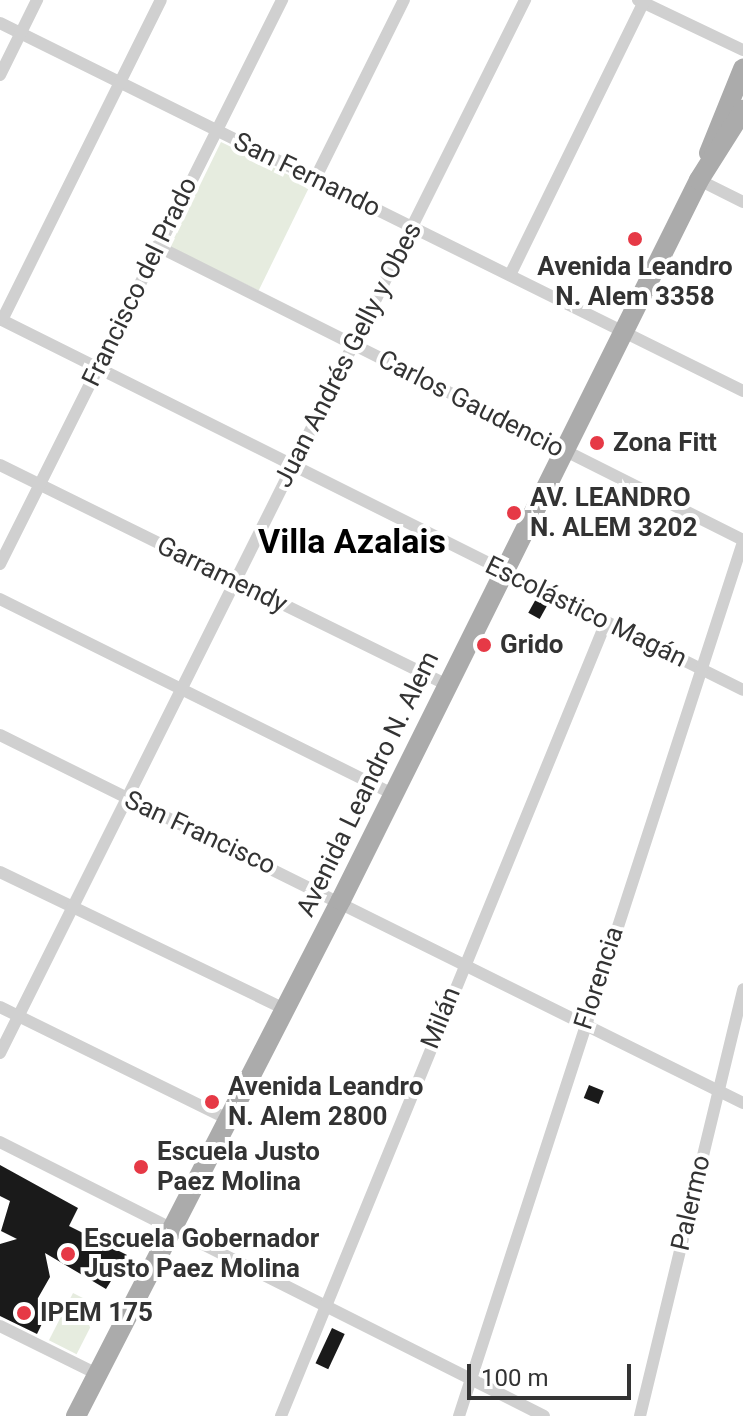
<!DOCTYPE html>
<meta charset="utf-8">
<style>
body{margin:0}
#map{position:relative;width:743px;height:1416px;overflow:hidden;background:#fff;font-family:Roboto,sans-serif}
div>[style]{position:absolute}
.green>*{inset:0;background:#e6ecdf;transform-origin:0 0}
.building>*{inset:0;background:#1a1a1a;transform-origin:0 0}
.street>*{height:12px;margin:-6px;padding:0 6px;transform-origin:6px;border-radius:6px;background:#d0d0d0}
.primary>*{height:20px;margin:-10px;padding:0 10px;transform-origin:10px;border-radius:10px;background:#ababab}
.dots>*{width:22px;height:22px;translate:-50% -50%;box-sizing:border-box;border:4px solid #fff;border-radius:50%}
span{translate:-50% -50%;white-space:nowrap;text-align:center;line-height:1.15;-webkit-text-stroke:8px #fff;paint-order:stroke}
.street-label{font-size:26px;color:#333}
.poi-label{font-size:26px;color:#333;font-weight:700}
.left{translate:0 -50%;text-align:left}
.district-label{font-size:34px;color:#000;font-weight:700}
.scale{position:absolute;left:467px;top:1364px;width:164px;height:36px;box-sizing:border-box;border:4px solid #333;border-top:0;padding-left:10px;font-size:24px;line-height:28px;white-space:nowrap;color:#333;-webkit-text-stroke:6px #fff;paint-order:stroke}
</style>
<div id="map">
<div class="green">
<div style="left:221px;top:142px;width:99px;height:117px;rotate:26deg"></div>
<div style="left:73px;top:1293px;width:31px;height:53px;rotate:27deg"></div>
</div>
<div class="building">
<div style="left:537px;top:597px;width:13px;height:18px;rotate:29deg"></div>
<div style="left:589px;top:1085px;width:16px;height:14px;rotate:22deg"></div>
<div style="clip-path:polygon(0 1165px,78px 1208px,69px 1226px,127px 1255px,106px 1289px,45px 1253px,50px 1277px,38px 1298px,51px 1305px,37px 1334px,0 1316px,0 1244px,17px 1239px,1px 1231px,10px 1201px,0 1196px)"></div>
<div style="left:332px;top:1328px;width:14px;height:39px;rotate:25deg"></div>
</div>
<div class="street">
<div style="left:638px;top:0;width:116px;rotate:25.5deg"></div>
<div style="left:0;top:23px;width:829px;rotate:26.35deg"></div>
<div style="left:0;top:75px;width:84px;rotate:-63.7deg"></div>
<div style="left:315px;top:179px;width:200px;rotate:-63.6deg"></div>
<div style="left:699px;top:180px;width:49px;rotate:26.6deg"></div>
<div style="left:157px;top:246px;width:656px;rotate:26.64deg"></div>
<div style="left:510px;top:275px;width:306px;rotate:-63.9deg"></div>
<div style="left:0;top:319px;width:830px;rotate:26.53deg"></div>
<div style="left:2px;top:320px;width:357px;rotate:-63.6deg"></div>
<div style="left:0;top:465px;width:496px;rotate:26.2deg"></div>
<div style="left:0;top:564px;width:631px;rotate:-63.43deg"></div>
<div style="left:0;top:599px;width:438px;rotate:26.4deg"></div>
<div style="left:0;top:735px;width:829px;rotate:26.35deg"></div>
<div style="left:0;top:872px;width:316px;rotate:25.7deg"></div>
<div style="left:0;top:1007px;width:254px;rotate:26.2deg"></div>
<div style="left:0;top:1053px;width:1177px;rotate:-63.5deg"></div>
<div style="left:0;top:1142px;width:609px;rotate:26.73deg"></div>
<div style="left:0;top:1326px;width:108px;rotate:26.3deg"></div>
<div style="left:281px;top:1416px;width:858px;rotate:-67.74deg"></div>
<div style="left:459px;top:1416px;width:919px;rotate:-72deg"></div>
<div style="left:640px;top:1416px;width:439px;rotate:-76.4deg"></div>
</div>
<div class="primary">
<div style="left:709px;top:153px;width:91px;rotate:-68deg"></div>
<div style="left:76px;top:1416px;width:580px;rotate:-62.82deg"></div>
<div style="left:341px;top:900px;width:804px;rotate:-63.56deg"></div>
<div style="left:699px;top:180px;width:83px;rotate:-57.8deg"></div>
</div>
<div class="dots">
<div style="left:635px;top:239px;background:#e63946"></div>
<div style="left:597px;top:443px;background:#e63946"></div>
<div style="left:514px;top:513px;background:#e63946"></div>
<div style="left:484px;top:645px;background:#e63946"></div>
<div style="left:212px;top:1102px;background:#e63946"></div>
<div style="left:141px;top:1167px;background:#e63946"></div>
<div style="left:68px;top:1254px;background:#e63946"></div>
<div style="left:24px;top:1313px;background:#e63946"></div>
</div>
<div class="street-label">
<span style="left:307px;top:175px;rotate:26deg">San Fernando</span>
<span style="left:140px;top:282px;rotate:-64deg">Francisco del Prado</span>
<span style="left:348px;top:355px;rotate:-63deg">Juan Andrés Gelly y Obes</span>
<span style="left:471px;top:404px;rotate:27deg">Carlos Gaudencio</span>
<span style="left:222px;top:575px;rotate:26deg">Garramendy</span>
<span style="left:586px;top:612px;rotate:26deg">Escolástico Magán</span>
<span style="left:368px;top:784px;rotate:-64deg">Avenida Leandro N. Alem</span>
<span style="left:200px;top:833px;rotate:25deg">San Francisco</span>
<span style="left:599px;top:978px;rotate:-72deg">Florencia</span>
<span style="left:441px;top:1018px;rotate:-68deg">Milán</span>
<span style="left:691px;top:1203px;rotate:-77deg">Palermo</span>
</div>
<div class="poi-label">
<span style="left:635px;top:282px">Avenida Leandro<br>N. Alem 3358</span>
<span class="left" style="left:613px;top:443px">Zona Fitt</span>
<span class="left" style="left:530px;top:513px">AV. LEANDRO<br>N. ALEM 3202</span>
<span class="left" style="left:500px;top:645px">Grido</span>
<span class="left" style="left:228px;top:1102px">Avenida Leandro<br>N. Alem 2800</span>
<span class="left" style="left:157px;top:1167px">Escuela Justo<br>Paez Molina</span>
<span class="left" style="left:84px;top:1254px">Escuela Gobernador<br>Justo Paez Molina</span>
<span class="left" style="left:40px;top:1313px">IPEM 175</span>
</div>
<div class="district-label">
<span style="left:352px;top:542px">Villa Azalais</span>
</div>
<div class="scale">100 m</div>
</div>
